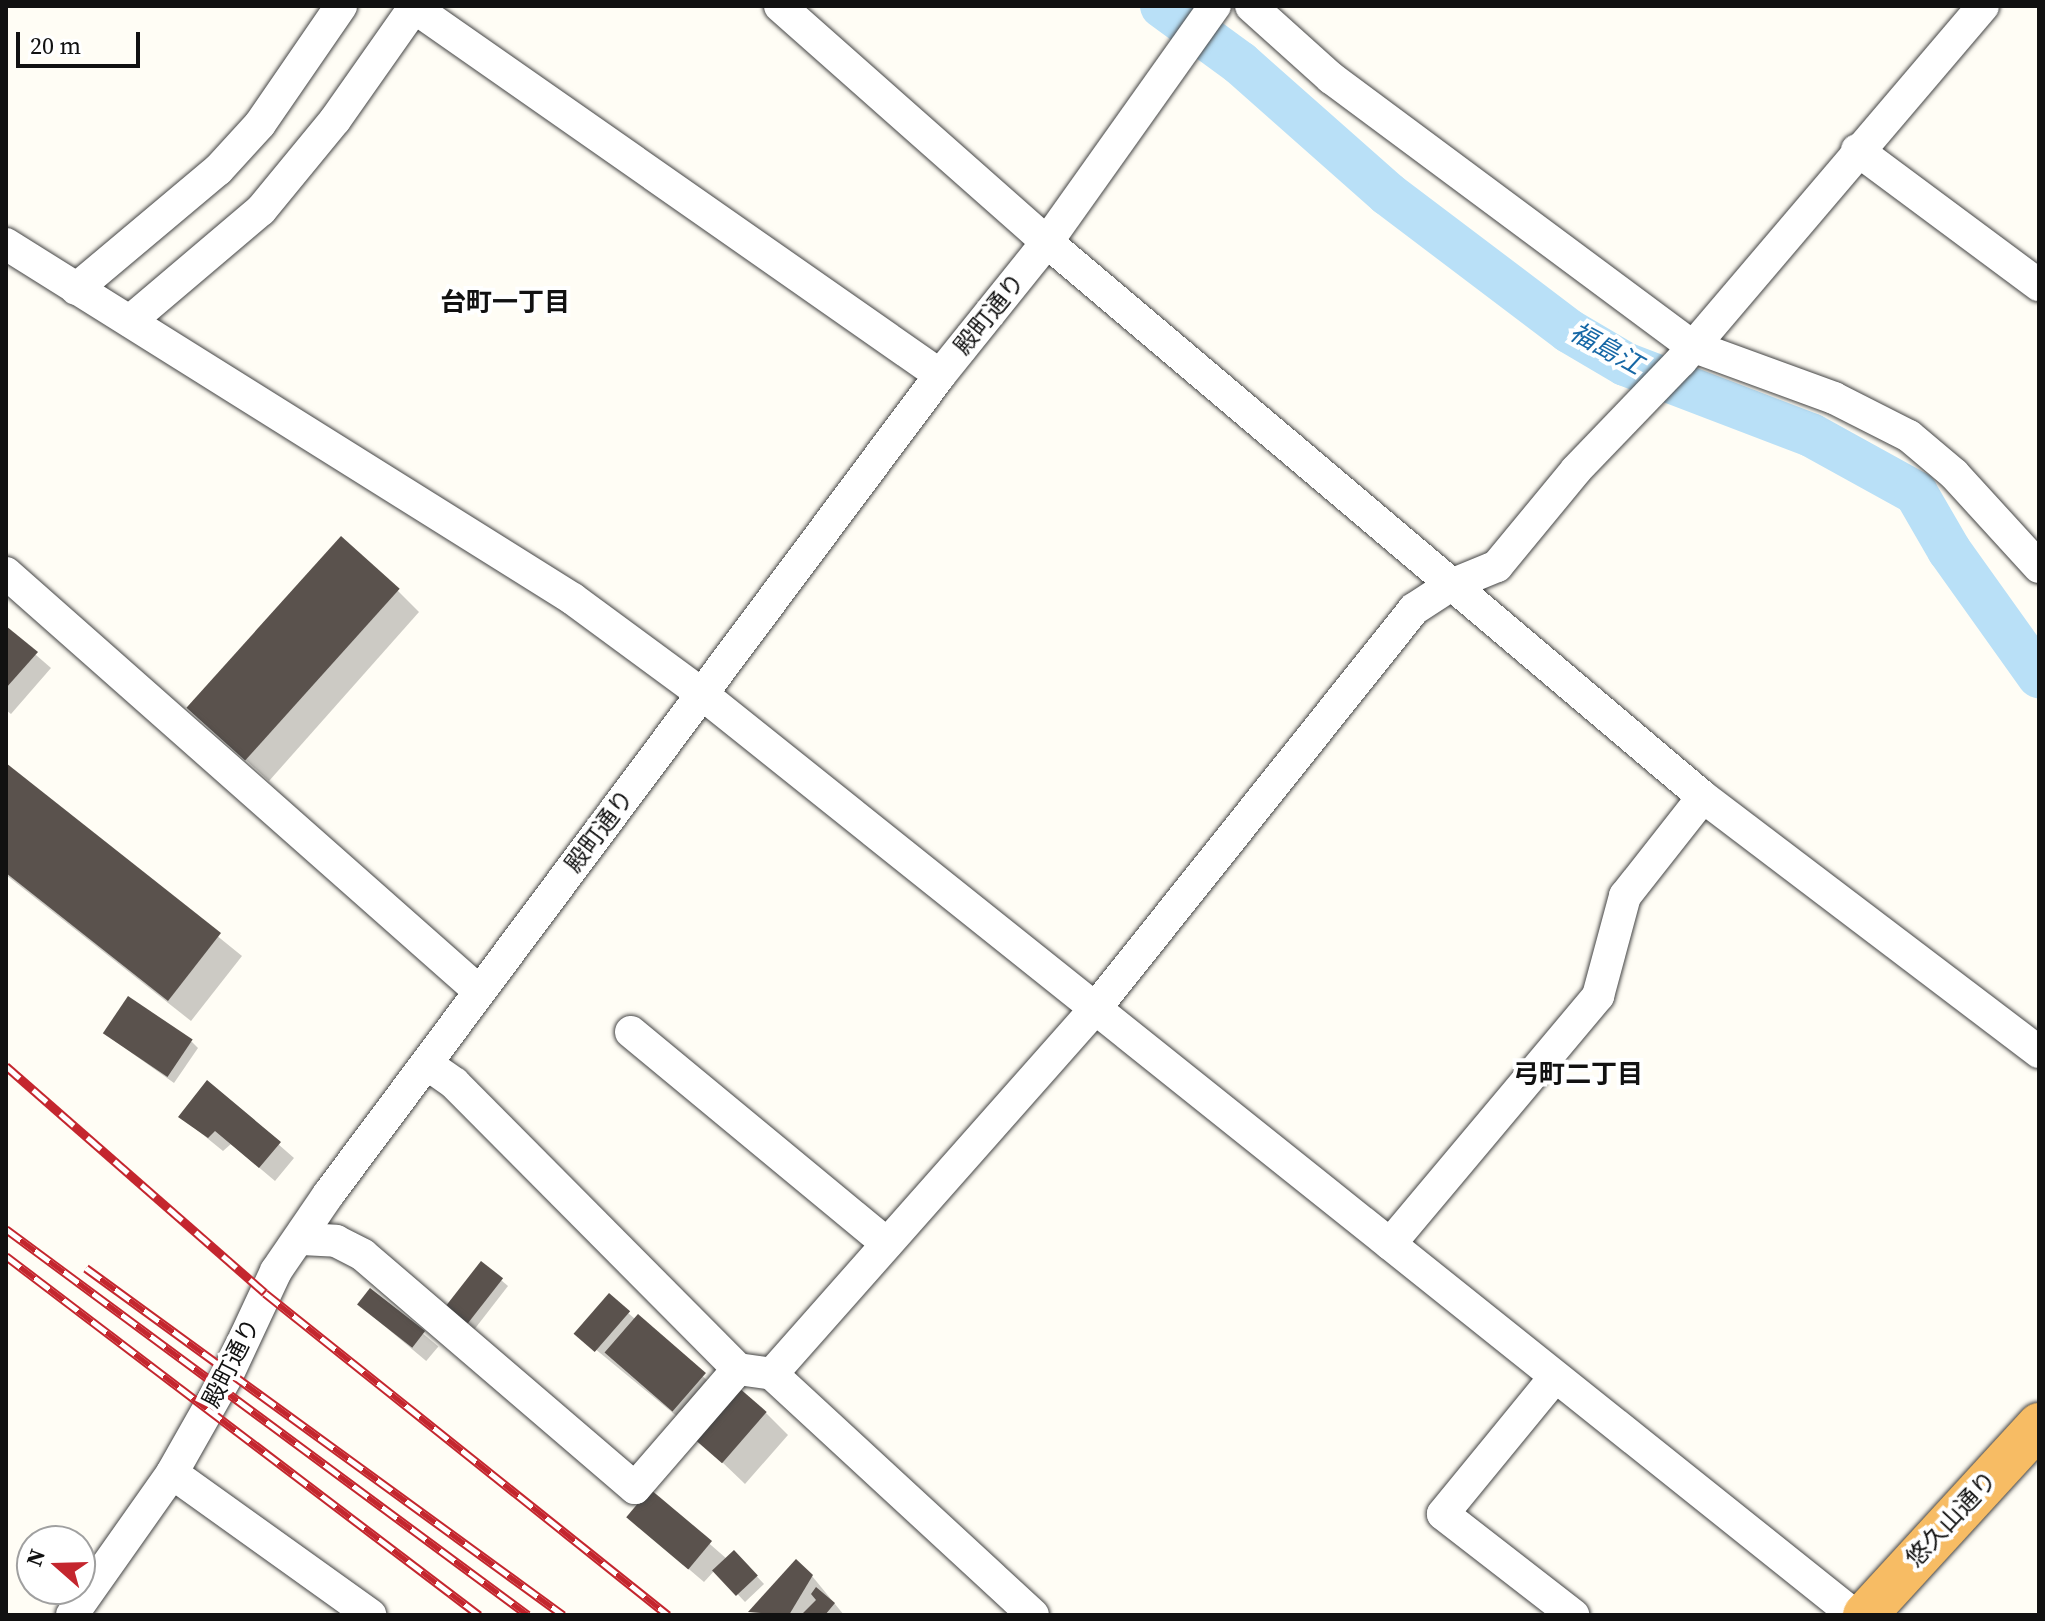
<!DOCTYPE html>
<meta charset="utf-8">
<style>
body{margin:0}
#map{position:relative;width:2045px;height:1621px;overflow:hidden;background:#fffdf5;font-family:"Source Serif 4","Noto Sans JP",serif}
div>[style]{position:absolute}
.shadow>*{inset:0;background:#0003;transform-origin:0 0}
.canal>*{height:44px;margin:-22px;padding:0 22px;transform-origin:22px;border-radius:22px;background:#b9e0f7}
.building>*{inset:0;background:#5a524d;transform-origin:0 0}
.roads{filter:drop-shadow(0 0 2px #444) drop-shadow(0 0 2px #444)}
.minor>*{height:32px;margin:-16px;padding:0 16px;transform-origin:16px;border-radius:16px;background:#fff}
.trunk>*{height:44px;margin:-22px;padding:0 22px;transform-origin:22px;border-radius:22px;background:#f7bc64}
.rail>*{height:9px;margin-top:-4.5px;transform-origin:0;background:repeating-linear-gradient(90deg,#fff 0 18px,#c4262e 0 36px);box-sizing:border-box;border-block:2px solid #c4262e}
span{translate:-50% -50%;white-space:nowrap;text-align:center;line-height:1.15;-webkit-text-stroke:8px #fff;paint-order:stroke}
.street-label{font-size:24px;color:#111}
.neighbourhood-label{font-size:26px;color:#111;font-weight:700}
.water-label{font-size:26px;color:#1768a6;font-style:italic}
.frame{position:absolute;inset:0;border:8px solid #111;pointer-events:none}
.north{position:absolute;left:16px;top:1525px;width:80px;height:80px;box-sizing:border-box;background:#fff;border:2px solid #a0a0a0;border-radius:50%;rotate:290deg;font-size:22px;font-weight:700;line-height:32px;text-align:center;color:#111}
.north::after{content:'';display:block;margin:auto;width:28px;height:36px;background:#c4262e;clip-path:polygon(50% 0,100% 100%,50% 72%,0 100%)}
.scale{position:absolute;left:16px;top:32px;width:124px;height:36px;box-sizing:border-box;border:4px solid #111;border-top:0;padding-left:10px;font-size:24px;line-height:28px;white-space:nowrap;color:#111;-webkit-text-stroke:6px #fff;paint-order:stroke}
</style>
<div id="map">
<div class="shadow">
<div style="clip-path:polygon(397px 590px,419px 612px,269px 781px,212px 729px)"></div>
<div style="clip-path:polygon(6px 629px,51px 668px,11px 714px,6px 710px)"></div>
<div style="clip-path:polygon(6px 765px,242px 956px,191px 1021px,6px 875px)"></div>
<div style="clip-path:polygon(112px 1039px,192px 1042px,198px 1048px,174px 1083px)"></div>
<div style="clip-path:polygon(208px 1083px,294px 1158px,275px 1181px,231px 1144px,223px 1151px,181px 1117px)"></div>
<div style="clip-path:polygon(501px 1280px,508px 1286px,470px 1335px,450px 1319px)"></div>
<div style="left:371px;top:1290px;width:88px;height:19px;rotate:40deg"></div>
<div style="clip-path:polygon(628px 1313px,727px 1397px,696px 1432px,577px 1334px)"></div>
<div style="clip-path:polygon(766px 1413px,788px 1435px,745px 1484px,697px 1438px)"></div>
<div style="clip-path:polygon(650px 1492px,727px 1559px,734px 1552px,764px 1584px,745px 1602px,715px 1570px,704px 1582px,644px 1531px)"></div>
<div style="clip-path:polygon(812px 1576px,844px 1615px,751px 1612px)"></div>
</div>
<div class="canal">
<div style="left:1162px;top:6px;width:97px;rotate:36.2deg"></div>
<div style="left:1240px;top:63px;width:198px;rotate:41.5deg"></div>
<div style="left:1388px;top:194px;width:227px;rotate:37.1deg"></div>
<div style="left:1569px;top:331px;width:65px;rotate:30.5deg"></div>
<div style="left:1625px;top:364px;width:199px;rotate:20.9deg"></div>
<div style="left:1811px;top:435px;width:120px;rotate:28.9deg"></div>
<div style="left:1916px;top:493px;width:66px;rotate:59.9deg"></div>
<div style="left:1949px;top:550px;width:155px;rotate:54.5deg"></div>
</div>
<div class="building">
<div style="left:341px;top:536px;width:79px;height:231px;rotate:42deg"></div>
<div style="clip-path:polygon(6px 626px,38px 652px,6px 688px)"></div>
<div style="clip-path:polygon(6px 763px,221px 933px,168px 1001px,6px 873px)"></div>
<div style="left:128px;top:996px;width:78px;height:45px;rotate:34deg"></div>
<div style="clip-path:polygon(207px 1080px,281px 1142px,259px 1168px,215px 1131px,208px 1138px,178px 1117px)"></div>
<div style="left:481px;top:1261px;width:28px;height:66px;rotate:38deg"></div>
<div style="left:370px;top:1288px;width:70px;height:21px;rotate:38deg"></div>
<div style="left:609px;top:1293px;width:28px;height:54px;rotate:41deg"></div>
<div style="left:638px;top:1314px;width:90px;height:51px;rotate:41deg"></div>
<div style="left:738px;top:1387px;width:38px;height:68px;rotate:41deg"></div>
<div style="left:650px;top:1489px;width:81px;height:37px;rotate:40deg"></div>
<div style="left:734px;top:1550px;width:35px;height:30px;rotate:47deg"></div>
<div style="clip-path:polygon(796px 1559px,813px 1575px,789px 1615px,748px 1612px)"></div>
<div style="clip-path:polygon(816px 1587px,835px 1603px,825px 1615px,801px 1615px,816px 1600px,811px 1594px)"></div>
</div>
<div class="roads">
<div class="minor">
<div style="left:412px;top:6px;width:644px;rotate:34.95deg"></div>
<div style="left:780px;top:6px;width:356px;rotate:41.5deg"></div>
<div style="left:1047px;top:242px;width:859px;rotate:40.23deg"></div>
<div style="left:1703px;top:797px;width:422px;rotate:37.2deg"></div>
<div style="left:1251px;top:6px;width:108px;rotate:42deg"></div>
<div style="left:1331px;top:78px;width:450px;rotate:36.6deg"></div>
<div style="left:1692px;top:346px;width:151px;rotate:20.1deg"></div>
<div style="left:1834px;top:398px;width:84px;rotate:26.9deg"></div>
<div style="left:1909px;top:436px;width:59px;rotate:40.2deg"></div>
<div style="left:1954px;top:474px;width:126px;rotate:47.6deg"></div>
<div style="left:1857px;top:150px;width:227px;rotate:36.6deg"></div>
<div style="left:6px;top:244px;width:669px;rotate:32.05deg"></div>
<div style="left:573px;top:599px;width:160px;rotate:36.4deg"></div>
<div style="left:702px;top:694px;width:1475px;rotate:38.64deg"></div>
<div style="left:76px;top:289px;width:185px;rotate:-40deg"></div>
<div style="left:218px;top:170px;width:62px;rotate:-47.6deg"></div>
<div style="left:260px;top:124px;width:143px;rotate:-55.5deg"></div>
<div style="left:130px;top:321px;width:172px;rotate:-40.3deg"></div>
<div style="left:261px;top:210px;width:117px;rotate:-50.6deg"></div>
<div style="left:335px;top:120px;width:139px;rotate:-54.9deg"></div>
<div style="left:6px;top:573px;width:631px;rotate:41.47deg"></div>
<div style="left:631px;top:1032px;width:332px;rotate:39.6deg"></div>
<div style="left:427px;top:1064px;width:33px;rotate:35deg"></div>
<div style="left:454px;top:1083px;width:403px;rotate:45.2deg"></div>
<div style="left:302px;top:1239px;width:34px;rotate:3deg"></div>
<div style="left:336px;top:1241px;width:30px;rotate:27deg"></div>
<div style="left:363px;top:1255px;width:358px;rotate:40.6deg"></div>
<div style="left:635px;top:1488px;width:157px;rotate:-49.1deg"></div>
<div style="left:738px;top:1369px;width:34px;rotate:8deg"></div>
<div style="left:772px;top:1374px;width:355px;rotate:42.7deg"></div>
<div style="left:1390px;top:1244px;width:324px;rotate:-50deg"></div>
<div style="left:1598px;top:996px;width:104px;rotate:-74.9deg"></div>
<div style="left:1625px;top:896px;width:126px;rotate:-51.8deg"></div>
<div style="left:772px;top:1374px;width:486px;rotate:-48.5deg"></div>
<div style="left:1094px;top:1010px;width:513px;rotate:-51.41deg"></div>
<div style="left:1414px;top:609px;width:44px;rotate:-33deg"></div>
<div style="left:1451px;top:585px;width:50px;rotate:-22.4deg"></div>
<div style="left:1497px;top:566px;width:124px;rotate:-50.5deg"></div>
<div style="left:1576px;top:470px;width:151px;rotate:-46.1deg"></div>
<div style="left:1681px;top:361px;width:466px;rotate:-49.6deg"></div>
<div style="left:1555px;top:1377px;width:177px;rotate:129.3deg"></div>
<div style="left:1443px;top:1514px;width:165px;rotate:37.8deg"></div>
<div style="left:172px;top:1473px;width:244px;rotate:35.6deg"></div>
<div style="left:72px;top:1615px;width:174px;rotate:-54.8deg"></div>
<div style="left:172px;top:1473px;width:114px;rotate:-60.5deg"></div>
<div style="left:228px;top:1374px;width:114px;rotate:-65deg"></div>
<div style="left:276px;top:1271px;width:92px;rotate:-55.6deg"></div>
<div style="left:328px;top:1195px;width:1023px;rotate:-53.26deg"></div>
<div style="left:940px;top:375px;width:171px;rotate:-51.2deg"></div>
<div style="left:1047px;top:242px;width:290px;rotate:-54.6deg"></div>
</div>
<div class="trunk">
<div style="left:1865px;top:1615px;width:258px;rotate:-47.5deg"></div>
</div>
</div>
<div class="rail">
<div style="left:6px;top:1066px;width:344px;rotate:41.2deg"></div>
<div style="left:265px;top:1293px;width:516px;rotate:38.63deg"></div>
<div style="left:6px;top:1229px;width:649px;rotate:36.48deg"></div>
<div style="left:6px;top:1256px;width:594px;rotate:37.2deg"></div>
<div style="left:86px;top:1268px;width:590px;rotate:36.03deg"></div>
</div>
<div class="street-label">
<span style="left:989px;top:314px;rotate:-51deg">殿町通り</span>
<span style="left:599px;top:831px;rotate:-53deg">殿町通り</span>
<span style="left:231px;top:1363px;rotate:-63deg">殿町通り</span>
<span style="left:1951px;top:1519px;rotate:-47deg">悠久山通り</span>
</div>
<div class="neighbourhood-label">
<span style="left:505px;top:303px">台町一丁目</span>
<span style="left:1578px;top:1075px">弓町二丁目</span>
</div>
<div class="water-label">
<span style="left:1606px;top:349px;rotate:29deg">福島江</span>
</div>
<div class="frame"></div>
<div class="north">N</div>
<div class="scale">20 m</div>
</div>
